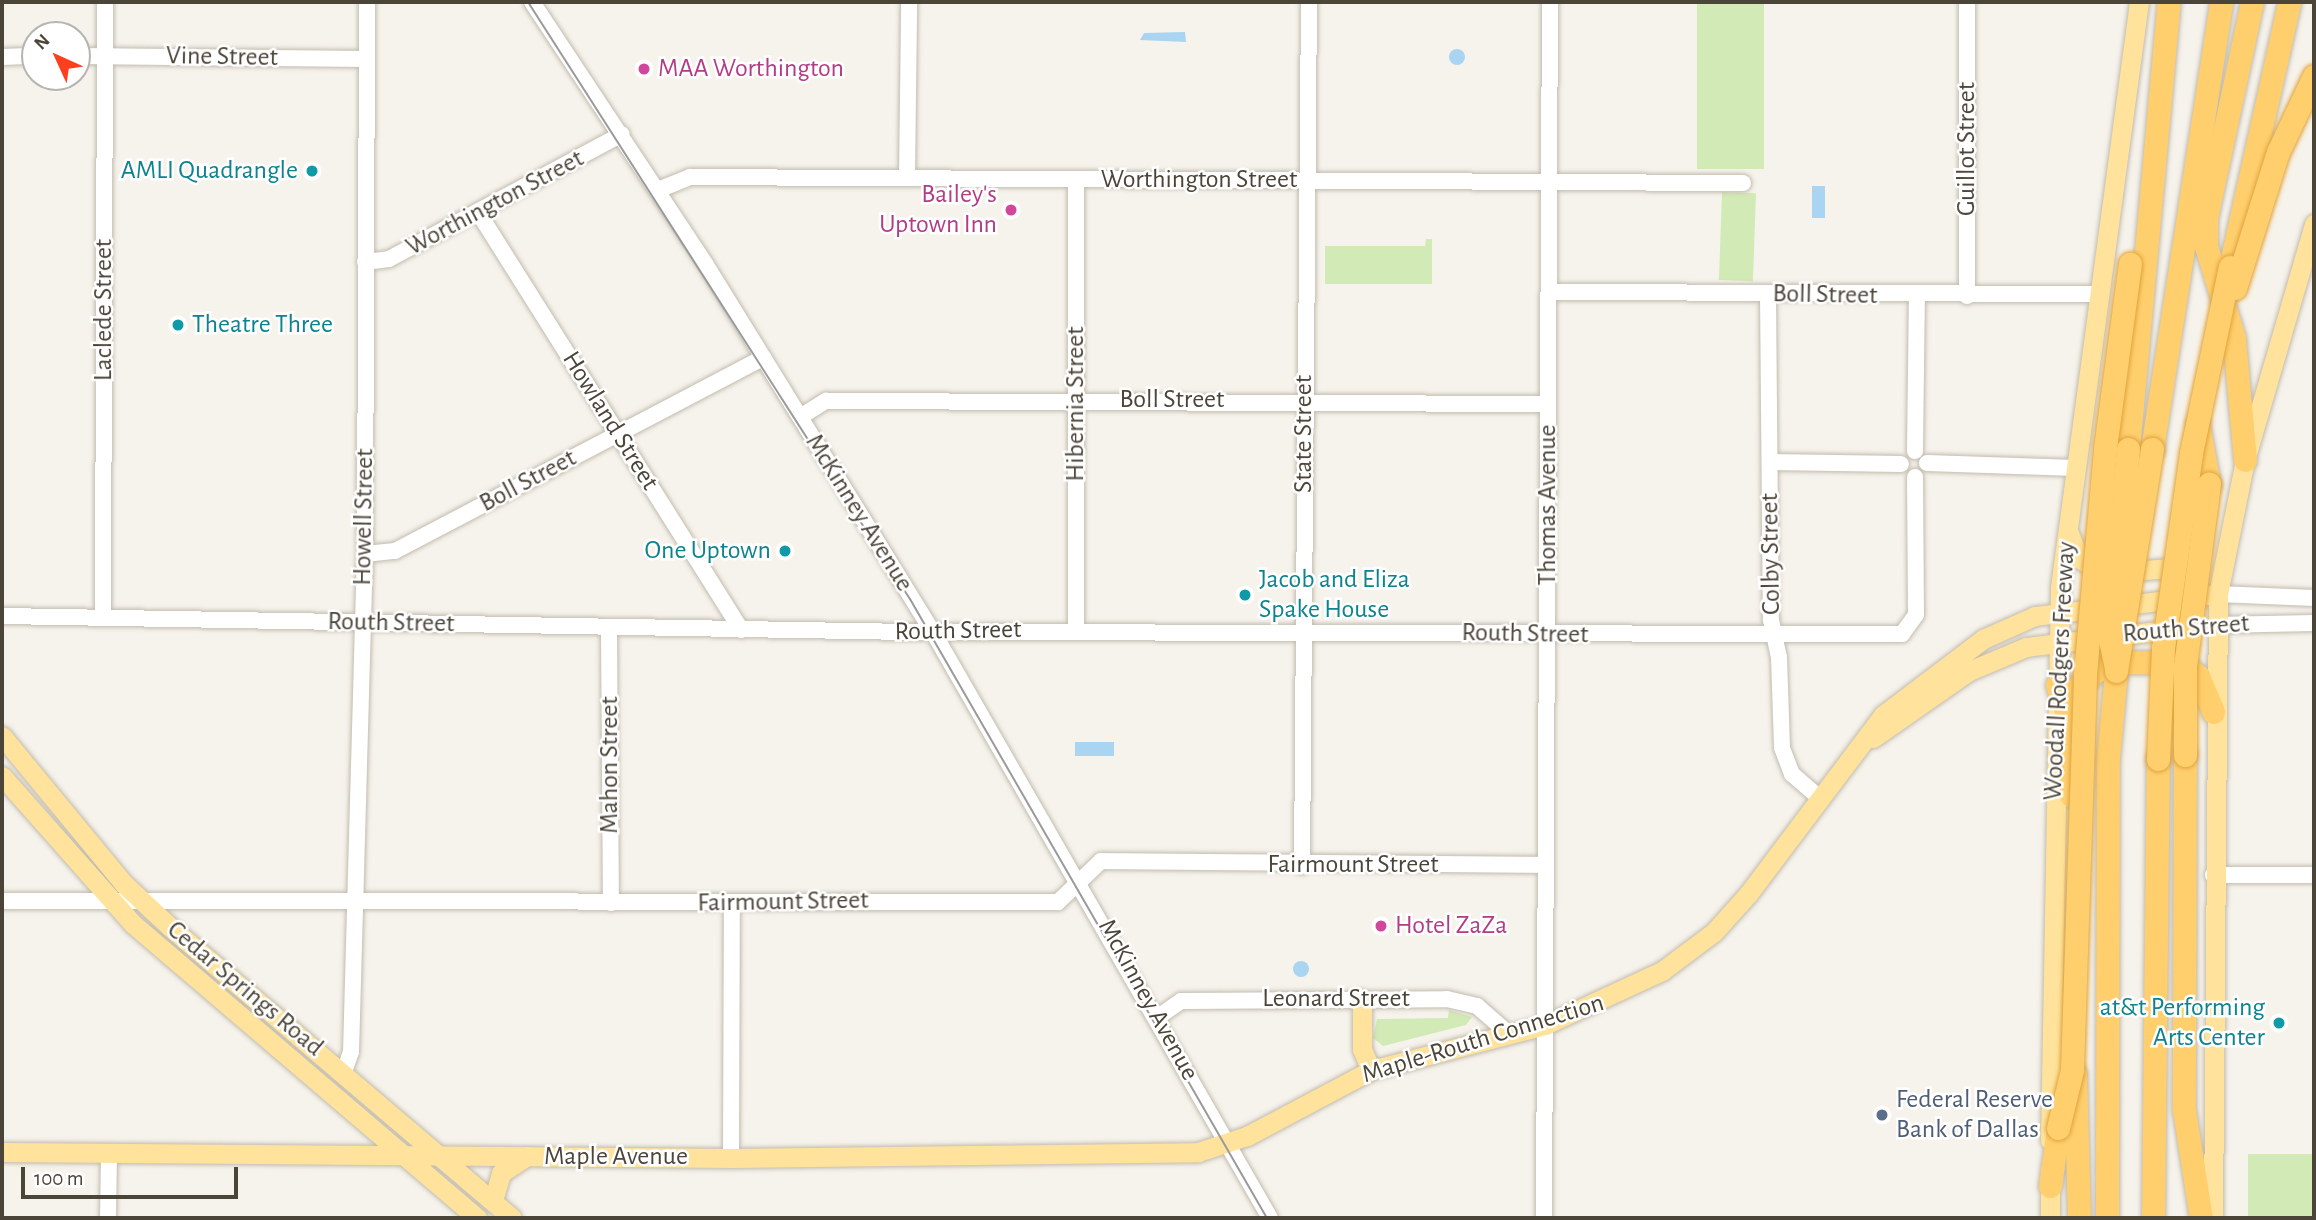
<!DOCTYPE html>
<style>
body{margin:0}
#map{position:relative;width:2316px;height:1220px;overflow:hidden;background:#f6f3ec;font-family:"Alegreya Sans",sans-serif}
div>[style]{position:absolute}
.green>*{inset:0;background:#d2eab5;transform-origin:0 0}
.water>*{inset:0;background:#a9d4f2;transform-origin:0 0}
.round{border-radius:50%}
.roads{filter:drop-shadow(0 0 2px #c2bbae) drop-shadow(0 0 2px #c2bbae)}
.minor>*{height:16px;margin:-8px;padding:0 8px;transform-origin:8px;border-radius:8px;background:#fff}
.major>*{height:19px;margin:-9.5px;padding:0 9.5px;transform-origin:9.5px;border-radius:9.5px;background:#ffe39c}
.highway>*{height:23px;margin:-11.5px;padding:0 11.5px;transform-origin:11.5px;border-radius:11.5px;background:#ffcf6e}
.tram>*{height:2px;margin:-1px;padding:0 1px;transform-origin:1px;border-radius:1px;background:#9a9a9a}
.bridges{filter:drop-shadow(0 0 2px #e0a43c) drop-shadow(0 0 2px #e0a43c)}
.highway-bridge>*{height:23px;margin:-11.5px;padding:0 11.5px;transform-origin:11.5px;border-radius:11.5px;background:#ffcf6e}
.dots>*{width:19px;height:19px;translate:-50% -50%;box-sizing:border-box;border:4px solid #fff;border-radius:50%}
span{translate:-50% -50%;white-space:nowrap;text-align:center;line-height:1.15;-webkit-text-stroke:5px #fff;paint-order:stroke}
.street-label{font-size:26px;color:#4b4439}
.hotel-label{font-size:26px;color:#b23c85}
.left{translate:0 -50%;text-align:left}
.right{translate:-100% -50%;text-align:right}
.culture-label{font-size:26px;color:#0d838f}
.service-label{font-size:26px;color:#4e5e75}
.frame{position:absolute;inset:0;border:4px solid #4b4439;pointer-events:none}
.north{position:absolute;left:21px;top:21px;width:70px;height:70px;box-sizing:border-box;background:#fff;border:2px solid #b7b4b0;border-radius:50%;rotate:315deg;font-size:19px;font-weight:700;line-height:28px;text-align:center;color:#4b4439}
.north::after{content:'';display:block;margin:auto;width:24px;height:32px;background:#fc3f1d;clip-path:polygon(50% 0,100% 100%,50% 72%,0 100%)}
.scale{position:absolute;left:21px;top:1167px;width:217px;height:32px;box-sizing:border-box;border:4px solid #4b4439;border-top:0;padding-left:9px;font-size:21px;line-height:24px;white-space:nowrap;color:#4b4439;-webkit-text-stroke:5px #fff;paint-order:stroke}
</style>
<div id="map">
<div class="green">
<div style="left:1697px;top:2px;width:67px;height:167px"></div>
<div style="left:1722px;top:192px;width:34px;height:88px;rotate:2deg"></div>
<div style="clip-path:polygon(1426px 239px,1432px 239px,1432px 284px,1325px 284px,1325px 246px,1425px 246px)"></div>
<div style="clip-path:polygon(1449px 1010px,1472px 1017px,1466px 1025px,1383px 1046px,1373px 1038px,1377px 1019px,1448px 1018px)"></div>
<div style="left:2314px;top:1154px;width:64px;height:66px;rotate:90deg"></div>
</div>
<div class="water">
<div style="clip-path:polygon(1185px 32px,1186px 42px,1140px 40px,1144px 33px)"></div>
<div class="round" style="left:1449px;top:49px;width:16px;height:16px"></div>
<div style="left:1812px;top:186px;width:13px;height:32px"></div>
<div style="left:1075px;top:742px;width:39px;height:14px"></div>
<div class="round" style="left:1293px;top:961px;width:16px;height:16px"></div>
</div>
<div class="roads">
<div class="minor">
<div style="left:532px;top:2px;width:315px;rotate:56.5deg"></div>
<div style="left:706px;top:265px;width:432px;rotate:58.3deg"></div>
<div style="left:933px;top:632px;width:676px;rotate:60.1deg"></div>
<div style="left:1967px;top:2px;width:294px;rotate:90deg"></div>
<div style="left:77px;top:56px;width:289px;rotate:0.6deg"></div>
<div style="left:2px;top:57px;width:33px;rotate:-2deg"></div>
<div style="left:907px;top:178px;width:176px;rotate:-89.3deg"></div>
<div style="left:658px;top:190px;width:35px;rotate:-22deg"></div>
<div style="left:690px;top:177px;width:1053px;rotate:0.33deg"></div>
<div style="left:478px;top:212px;width:494px;rotate:57.8deg"></div>
<div style="left:365px;top:262px;width:24px;rotate:-7deg"></div>
<div style="left:389px;top:259px;width:264px;rotate:-28.2deg"></div>
<div style="left:1549px;top:292px;width:552px;rotate:0.21deg"></div>
<div style="left:1768px;top:294px;width:326px;rotate:89.5deg"></div>
<div style="left:1771px;top:620px;width:38px;rotate:78deg"></div>
<div style="left:1779px;top:657px;width:91px;rotate:88.1deg"></div>
<div style="left:1782px;top:748px;width:28px;rotate:69deg"></div>
<div style="left:1792px;top:774px;width:37px;rotate:41deg"></div>
<div style="left:800px;top:417px;width:31px;rotate:-32deg"></div>
<div style="left:826px;top:401px;width:722px;rotate:0.24deg"></div>
<div style="left:1915px;top:451px;width:155px;rotate:-89.3deg"></div>
<div style="left:1770px;top:462px;width:131px;rotate:0.9deg"></div>
<div style="left:1927px;top:463px;width:149px;rotate:1.9deg"></div>
<div style="left:365px;top:554px;width:30px;rotate:-6deg"></div>
<div style="left:395px;top:551px;width:416px;rotate:-27.7deg"></div>
<div style="left:2218px;top:594px;width:96px;rotate:2.4deg"></div>
<div style="left:2px;top:616px;width:909px;rotate:1.01deg"></div>
<div style="left:911px;top:632px;width:991px;rotate:0.12deg"></div>
<div style="left:1902px;top:634px;width:24px;rotate:-54deg"></div>
<div style="left:1916px;top:615px;width:138px;rotate:-90.4deg"></div>
<div style="left:103px;top:618px;width:616px;rotate:-89.81deg"></div>
<div style="left:2215px;top:625px;width:99px;rotate:-1.2deg"></div>
<div style="left:609px;top:627px;width:276px;rotate:89.6deg"></div>
<div style="left:1076px;top:630px;width:451px;rotate:-90deg"></div>
<div style="left:1302px;top:866px;width:864px;rotate:-89.54deg"></div>
<div style="left:2213px;top:875px;width:101px"></div>
<div style="left:2px;top:901px;width:1056px;rotate:0.05deg"></div>
<div style="left:1058px;top:902px;width:59px;rotate:-43.6deg"></div>
<div style="left:1101px;top:861px;width:445px;rotate:0.5deg"></div>
<div style="left:1158px;top:1017px;width:28px;rotate:-35deg"></div>
<div style="left:1181px;top:1001px;width:266px;rotate:-0.4deg"></div>
<div style="left:1447px;top:999px;width:31px;rotate:13deg"></div>
<div style="left:1477px;top:1006px;width:41px;rotate:41.1deg"></div>
<div style="left:344px;top:1072px;width:21px;rotate:-71deg"></div>
<div style="left:351px;top:1052px;width:498px;rotate:-88.4deg"></div>
<div style="left:365px;top:554px;width:552px;rotate:-89.79deg"></div>
<div style="left:731px;top:1158px;width:255px;rotate:-89.8deg"></div>
<div style="left:108px;top:1218px;width:66px;rotate:-89.1deg"></div>
<div style="left:1544px;top:1218px;width:1216px;rotate:-89.72deg"></div>
</div>
<div class="major">
<div style="left:2068px;top:531px;width:30px;rotate:67deg"></div>
<div style="left:2080px;top:559px;width:26px;rotate:32deg"></div>
<div style="left:2102px;top:573px;width:84px;rotate:-4.1deg"></div>
<div style="left:2px;top:736px;width:190px;rotate:50.5deg"></div>
<div style="left:123px;top:883px;width:63px;rotate:43.1deg"></div>
<div style="left:169px;top:926px;width:450px;rotate:40.4deg"></div>
<div style="left:1873px;top:738px;width:117px;rotate:-34.9deg"></div>
<div style="left:1969px;top:671px;width:62px;rotate:-22.8deg"></div>
<div style="left:2026px;top:647px;width:155px;rotate:-7deg"></div>
<div style="left:2px;top:776px;width:198px;rotate:48.5deg"></div>
<div style="left:133px;top:924px;width:453px;rotate:40.5deg"></div>
<div style="left:1362px;top:999px;width:50px;rotate:90deg"></div>
<div style="left:1362px;top:1049px;width:23px;rotate:67deg"></div>
<div style="left:2050px;top:1140px;width:553px;rotate:-88.96deg"></div>
<div style="left:2060px;top:587px;width:590px;rotate:-82.31deg"></div>
<div style="left:2px;top:1152px;width:729px;rotate:0.47deg"></div>
<div style="left:731px;top:1158px;width:467px;rotate:-0.7deg"></div>
<div style="left:1198px;top:1152px;width:52px;rotate:-18.1deg"></div>
<div style="left:1247px;top:1136px;width:140px;rotate:-28deg"></div>
<div style="left:1371px;top:1070px;width:180px;rotate:-14.5deg"></div>
<div style="left:1545px;top:1025px;width:129px;rotate:-24.8deg"></div>
<div style="left:1662px;top:971px;width:65px;rotate:-36.9deg"></div>
<div style="left:1714px;top:932px;width:52px;rotate:-48.1deg"></div>
<div style="left:1749px;top:893px;width:223px;rotate:-53deg"></div>
<div style="left:1883px;top:715px;width:126px;rotate:-37.2deg"></div>
<div style="left:1983px;top:639px;width:57px;rotate:-23.9deg"></div>
<div style="left:2035px;top:616px;width:184px;rotate:-6.9deg"></div>
<div style="left:493px;top:1201px;width:29px;rotate:-74deg"></div>
<div style="left:501px;top:1173px;width:31px;rotate:-33deg"></div>
<div style="left:2050px;top:1218px;width:48px;rotate:-90deg"></div>
<div style="left:2213px;top:1218px;width:624px;rotate:-89.54deg"></div>
<div style="left:2218px;top:594px;width:137px;rotate:-78.6deg"></div>
<div style="left:2245px;top:460px;width:246px;rotate:-73.7deg"></div>
</div>
<div class="highway">
<div style="left:2230px;top:267px;width:271px;rotate:-77.4deg"></div>
<div style="left:2198px;top:424px;width:61px;rotate:79.6deg"></div>
<div style="left:2128px;top:449px;width:449px;rotate:-84.8deg"></div>
<div style="left:2152px;top:449px;width:452px;rotate:-81.2deg"></div>
<div style="left:2245px;top:460px;width:122px;rotate:-95.2deg"></div>
<div style="left:2234px;top:338px;width:96px;rotate:-106.9deg"></div>
<div style="left:2206px;top:246px;width:28px;rotate:-90deg"></div>
<div style="left:2206px;top:218px;width:221px;rotate:-78deg"></div>
<div style="left:2057px;top:685px;width:39px;rotate:71deg"></div>
<div style="left:2070px;top:722px;width:73px;rotate:89.2deg"></div>
<div style="left:2076px;top:689px;width:28px;rotate:-42deg"></div>
<div style="left:2097px;top:670px;width:27px;rotate:-17deg"></div>
<div style="left:2123px;top:662px;width:58px;rotate:1deg"></div>
<div style="left:2181px;top:663px;width:21px;rotate:37deg"></div>
<div style="left:2198px;top:676px;width:39px;rotate:67deg"></div>
<div style="left:2185px;top:755px;width:355px;rotate:90.2deg"></div>
<div style="left:2184px;top:1110px;width:109px;rotate:81.1deg"></div>
<div style="left:2075px;top:1074px;width:144px;rotate:88.4deg"></div>
<div style="left:2050px;top:1186px;width:59px;rotate:-82.1deg"></div>
<div style="left:2107px;top:1218px;width:460px;rotate:-89.9deg"></div>
<div style="left:2108px;top:758px;width:87px;rotate:-84.7deg"></div>
<div style="left:2153px;top:1218px;width:459px;rotate:-89.4deg"></div>
</div>
</div>
<div class="tram">
<div style="left:528px;top:2px;width:709px;rotate:57.39deg"></div>
<div style="left:910px;top:599px;width:715px;rotate:60.03deg"></div>
</div>
<div class="bridges">
<div class="highway-bridge">
<div style="left:2235px;top:288px;width:143px;rotate:-72.5deg"></div>
<div style="left:2278px;top:152px;width:84px;rotate:-64.7deg"></div>
<div style="left:2116px;top:668px;width:30px;rotate:-102deg"></div>
<div style="left:2110px;top:639px;width:191px;rotate:-84.6deg"></div>
<div style="left:2116px;top:671px;width:225px;rotate:-80.8deg"></div>
<div style="left:2185px;top:755px;width:89px;rotate:-90deg"></div>
<div style="left:2185px;top:666px;width:184px;rotate:-82.5deg"></div>
<div style="left:2158px;top:759px;width:111px;rotate:-87.4deg"></div>
<div style="left:2163px;top:648px;width:197px;rotate:-81.8deg"></div>
<div style="left:2191px;top:453px;width:190px;rotate:-78.2deg"></div>
<div style="left:2058px;top:1128px;width:60px;rotate:-76.4deg"></div>
<div style="left:2072px;top:1070px;width:396px;rotate:-88.1deg"></div>
<div style="left:2085px;top:674px;width:227px;rotate:-84.9deg"></div>
<div style="left:2105px;top:448px;width:186px;rotate:-82.3deg"></div>
</div>
</div>
<div class="dots">
<div style="left:644px;top:69px;background:#d1479c"></div>
<div style="left:312px;top:171px;background:#0f9aa8"></div>
<div style="left:1011px;top:210px;background:#d1479c"></div>
<div style="left:178px;top:325px;background:#0f9aa8"></div>
<div style="left:785px;top:551px;background:#0f9aa8"></div>
<div style="left:1245px;top:595px;background:#0f9aa8"></div>
<div style="left:1381px;top:926px;background:#d1479c"></div>
<div style="left:2279px;top:1023px;background:#0f9aa8"></div>
<div style="left:1882px;top:1115px;background:#5c6f8a"></div>
</div>
<div class="street-label">
<span style="left:222px;top:57px;rotate:1deg">Vine Street</span>
<span style="left:1967px;top:149px;rotate:-90deg">Guillot Street</span>
<span style="left:1199px;top:180px">Worthington Street</span>
<span style="left:495px;top:203px;rotate:-28deg">Worthington Street</span>
<span style="left:1825px;top:295px;rotate:1deg">Boll Street</span>
<span style="left:104px;top:310px;rotate:-90deg">Laclede Street</span>
<span style="left:1172px;top:400px">Boll Street</span>
<span style="left:1076px;top:404px;rotate:-90deg">Hibernia Street</span>
<span style="left:610px;top:421px;rotate:58deg">Howland Street</span>
<span style="left:1304px;top:434px;rotate:-90deg">State Street</span>
<span style="left:528px;top:481px;rotate:-28deg">Boll Street</span>
<span style="left:1548px;top:505px;rotate:-90deg">Thomas Avenue</span>
<span style="left:859px;top:513px;rotate:58deg">McKinney Avenue</span>
<span style="left:364px;top:517px;rotate:-89deg">Howell Street</span>
<span style="left:1771px;top:554px;rotate:-91deg">Colby Street</span>
<span style="left:391px;top:623px;rotate:1deg">Routh Street</span>
<span style="left:2186px;top:629px;rotate:-5deg">Routh Street</span>
<span style="left:958px;top:631px;rotate:-1deg">Routh Street</span>
<span style="left:1525px;top:634px;rotate:1deg">Routh Street</span>
<span style="left:2060px;top:671px;rotate:-87deg">Woodall Rodgers Freeway</span>
<span style="left:610px;top:765px;rotate:-90deg">Mahon Street</span>
<span style="left:1353px;top:865px">Fairmount Street</span>
<span style="left:783px;top:902px;rotate:-1deg">Fairmount Street</span>
<span style="left:245px;top:989px;rotate:40deg">Cedar Springs Road</span>
<span style="left:1336px;top:999px">Leonard Street</span>
<span style="left:1148px;top:1000px;rotate:61deg">McKinney Avenue</span>
<span style="left:1483px;top:1039px;rotate:-17deg">Maple-Routh Connection</span>
<span style="left:616px;top:1157px">Maple Avenue</span>
</div>
<div class="hotel-label">
<span class="left" style="left:658px;top:69px">MAA Worthington</span>
<span class="right" style="left:997px;top:210px">Bailey's<br>Uptown Inn</span>
<span class="left" style="left:1395px;top:926px">Hotel ZaZa</span>
</div>
<div class="culture-label">
<span class="right" style="left:298px;top:171px">AMLI Quadrangle</span>
<span class="left" style="left:192px;top:325px">Theatre Three</span>
<span class="right" style="left:771px;top:551px">One Uptown</span>
<span class="left" style="left:1259px;top:595px">Jacob and Eliza<br>Spake House</span>
<span class="right" style="left:2265px;top:1023px">at&amp;t Performing<br>Arts Center</span>
</div>
<div class="service-label">
<span class="left" style="left:1896px;top:1115px">Federal Reserve<br>Bank of Dallas</span>
</div>
<div class="frame"></div>
<div class="north">N</div>
<div class="scale">100 m</div>
</div>
